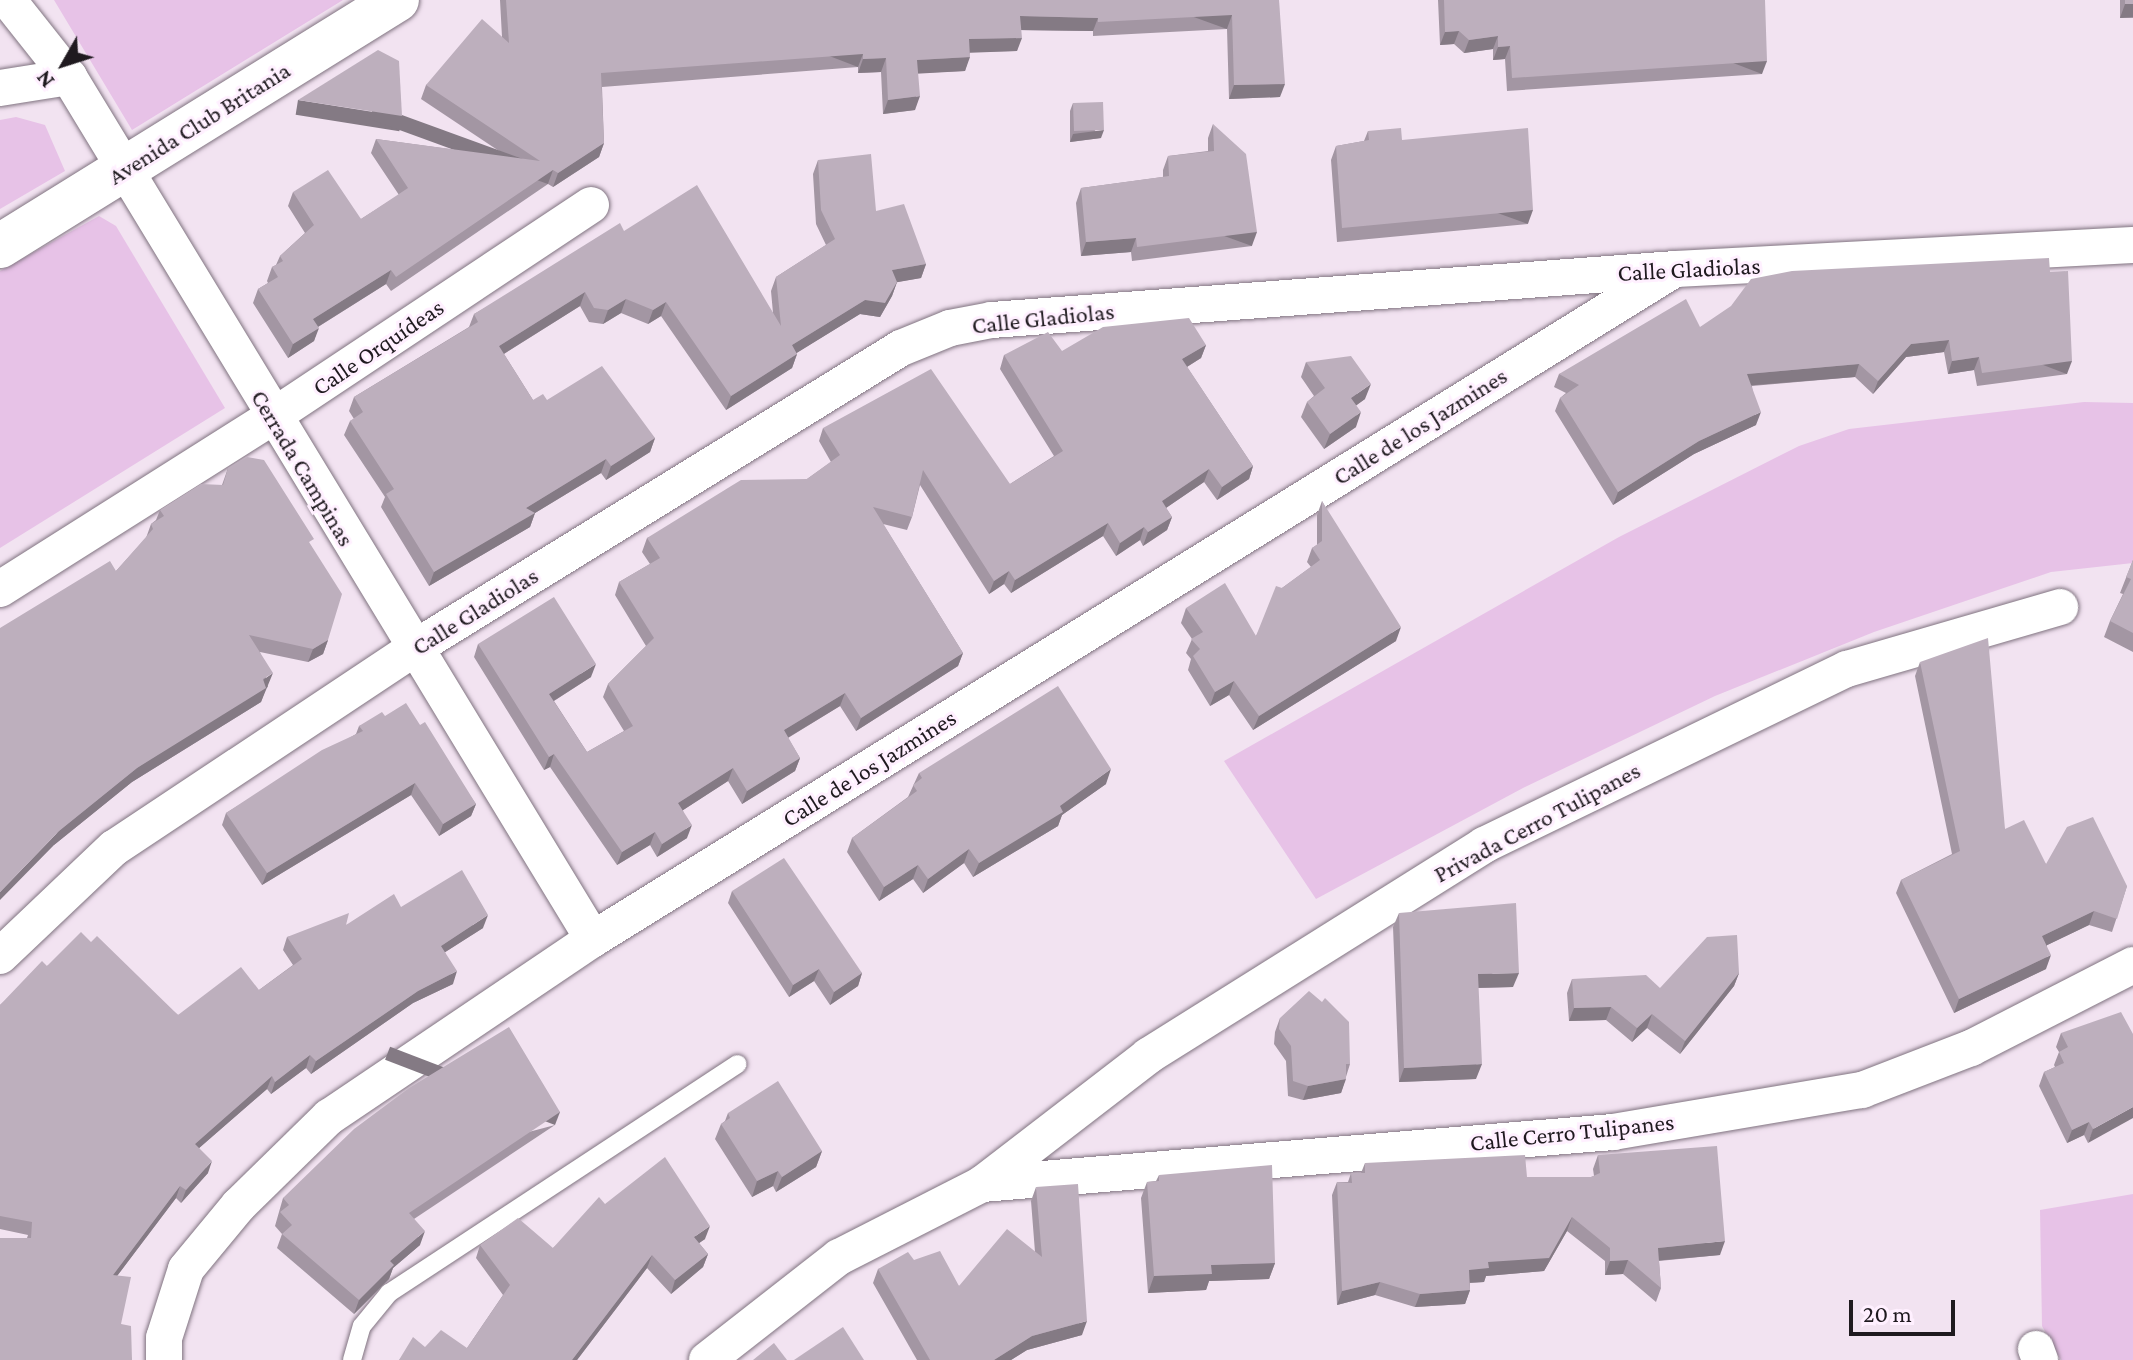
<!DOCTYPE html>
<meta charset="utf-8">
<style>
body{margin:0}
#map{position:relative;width:2133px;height:1360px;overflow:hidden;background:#f2e3f1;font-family:"Crimson Pro",serif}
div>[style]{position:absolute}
.green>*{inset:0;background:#e7c2e7}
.roads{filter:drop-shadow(0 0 2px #807380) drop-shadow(0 0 2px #807380)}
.lane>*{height:18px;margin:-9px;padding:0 9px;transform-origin:9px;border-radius:9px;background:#fff}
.street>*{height:36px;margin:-18px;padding:0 18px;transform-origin:18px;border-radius:18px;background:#fff}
.secondary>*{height:44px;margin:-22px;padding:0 22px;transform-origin:22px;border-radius:22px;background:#fff}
.wall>*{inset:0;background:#a396a3;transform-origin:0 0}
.shaded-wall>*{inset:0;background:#847a84;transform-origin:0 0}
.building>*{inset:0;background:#bdafbd;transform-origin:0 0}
span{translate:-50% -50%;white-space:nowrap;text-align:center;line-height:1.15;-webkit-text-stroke:6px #fff0ff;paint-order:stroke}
.street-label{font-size:24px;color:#1f1a1f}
.north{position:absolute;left:24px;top:24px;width:80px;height:80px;-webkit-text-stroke:6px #fff0ff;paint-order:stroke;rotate:231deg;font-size:22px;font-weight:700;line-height:32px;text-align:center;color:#1f1a1f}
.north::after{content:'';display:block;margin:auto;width:28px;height:36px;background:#1f1a1f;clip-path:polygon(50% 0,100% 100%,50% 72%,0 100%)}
.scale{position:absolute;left:1849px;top:1300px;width:106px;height:36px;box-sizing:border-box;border:4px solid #1f1a1f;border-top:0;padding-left:10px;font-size:24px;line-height:28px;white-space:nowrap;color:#1f1a1f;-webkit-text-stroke:6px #fff0ff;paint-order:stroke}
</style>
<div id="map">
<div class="green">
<div style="clip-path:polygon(54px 0,343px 0,132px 130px)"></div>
<div style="clip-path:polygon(16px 117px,45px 125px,65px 171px,0 209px,0 120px)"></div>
<div style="clip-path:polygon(99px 216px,116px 226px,225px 408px,0 548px,0 271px)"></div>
<div style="clip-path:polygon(2084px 402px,2133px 403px,2133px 563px,2051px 572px,1874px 632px,1715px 696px,1523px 788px,1316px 899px,1224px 761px,1619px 537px,1799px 446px,1849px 429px)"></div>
<div style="clip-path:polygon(2133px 1194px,2133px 1360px,2061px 1360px,2042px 1326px,2040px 1210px)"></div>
</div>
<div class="roads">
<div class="lane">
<div style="left:352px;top:1360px;width:35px;rotate:-74deg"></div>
<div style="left:362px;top:1326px;width:43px;rotate:-50.7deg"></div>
<div style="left:389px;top:1293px;width:417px;rotate:-33.3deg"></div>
</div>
<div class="street">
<div style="left:8px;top:0;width:98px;rotate:51.6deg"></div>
<div style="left:69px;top:77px;width:1009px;rotate:58.71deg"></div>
<div style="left:0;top:88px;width:70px;rotate:-9.1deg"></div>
<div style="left:0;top:589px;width:322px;rotate:-32.3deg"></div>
<div style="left:272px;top:417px;width:383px;rotate:-33.6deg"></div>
<div style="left:0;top:956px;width:157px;rotate:-43.5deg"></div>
<div style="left:114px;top:848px;width:359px;rotate:-33.6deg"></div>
<div style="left:413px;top:649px;width:573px;rotate:-31.67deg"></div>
<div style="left:901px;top:348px;width:53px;rotate:-22.2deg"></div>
<div style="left:950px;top:328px;width:43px;rotate:-10.8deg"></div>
<div style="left:992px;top:320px;width:685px;rotate:-4.27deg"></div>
<div style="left:1675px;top:269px;width:459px;rotate:-3deg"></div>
<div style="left:982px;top:1184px;width:633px;rotate:-4.71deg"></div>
<div style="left:1613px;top:1132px;width:253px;rotate:-9.6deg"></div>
<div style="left:1862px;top:1090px;width:117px;rotate:-21.1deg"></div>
<div style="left:1971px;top:1048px;width:182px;rotate:-27.1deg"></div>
<div style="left:2036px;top:1349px;width:12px;rotate:70deg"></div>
<div style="left:164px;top:1360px;width:22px;rotate:-90deg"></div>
<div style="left:164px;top:1338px;width:72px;rotate:-72.3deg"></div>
<div style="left:186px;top:1269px;width:83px;rotate:-50.4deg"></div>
<div style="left:239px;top:1205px;width:126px;rotate:-44.4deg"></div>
<div style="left:329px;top:1117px;width:318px;rotate:-34deg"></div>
<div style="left:593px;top:939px;width:1267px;rotate:-31.77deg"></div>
<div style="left:707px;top:1360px;width:167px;rotate:-38deg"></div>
<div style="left:839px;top:1257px;width:161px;rotate:-27deg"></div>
<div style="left:982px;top:1184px;width:210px;rotate:-37.6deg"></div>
<div style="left:1148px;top:1056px;width:397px;rotate:-32.1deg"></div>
<div style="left:1484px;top:845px;width:403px;rotate:-25.9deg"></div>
<div style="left:1847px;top:669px;width:222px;rotate:-16.2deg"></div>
</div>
<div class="secondary">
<div style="left:0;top:246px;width:467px;rotate:-31.8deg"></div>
</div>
</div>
<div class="wall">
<div style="clip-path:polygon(500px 0,1279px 0,1280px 97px,1229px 99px,1227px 29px,1093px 36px,1093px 31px,1021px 30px,1017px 51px,970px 52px,965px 71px,918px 73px,915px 110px,883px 114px,881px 72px,858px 73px,858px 67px,602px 87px,604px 143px,599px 157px,553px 187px,548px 184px,391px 291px,386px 284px,318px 327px,314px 341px,288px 358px,253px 303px,258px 289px,268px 283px,267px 281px,272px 267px,276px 265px,280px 256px,305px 233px,288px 206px,293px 192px,361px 219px,399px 195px,371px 153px,376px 139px,508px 157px,421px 99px,426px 85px,502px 37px)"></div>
<div style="clip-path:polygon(1438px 0,1765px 0,1762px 74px,1507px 91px,1505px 59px,1493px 60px,1493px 49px,1464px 53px,1454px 44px,1440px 45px)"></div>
<div style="left:2120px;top:0;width:13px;height:18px"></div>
<div style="clip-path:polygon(1073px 103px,1101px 138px,1070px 142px,1070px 111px)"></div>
<div style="clip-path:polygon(1213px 124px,1252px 246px,1132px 261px,1131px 252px,1081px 256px,1076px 203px,1081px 188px,1163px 177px,1163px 170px,1168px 156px,1208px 151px,1208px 138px)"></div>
<div style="clip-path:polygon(1368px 131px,1402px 140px,1528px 224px,1337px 242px,1331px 160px,1336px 146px,1364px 141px)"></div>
<div style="clip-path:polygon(818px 160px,876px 211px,926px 264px,921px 278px,897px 282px,892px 296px,880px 317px,860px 314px,796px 353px,797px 354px,792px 368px,726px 410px,661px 316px,648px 324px,621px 313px,603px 324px,589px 322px,580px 306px,504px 354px,533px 400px,547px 400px,655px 438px,650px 452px,606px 480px,601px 473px,535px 513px,530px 527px,429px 586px,381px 507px,385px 497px,344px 435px,350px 421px,354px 419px,349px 411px,354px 397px,469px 327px,474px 314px,624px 231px,773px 313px,771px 291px,776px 277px,826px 245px,816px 224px,813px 174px)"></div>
<div style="clip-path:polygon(2050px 272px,2067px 374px,1977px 386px,1974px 370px,1948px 374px,1944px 352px,1906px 357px,1873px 394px,1855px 377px,1752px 386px,1756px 425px,1694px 454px,1613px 505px,1555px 411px,1560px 398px,1566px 393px,1554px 387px,1559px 374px,1700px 327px)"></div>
<div style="clip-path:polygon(1206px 345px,1201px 358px,1187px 367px,1253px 466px,1249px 479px,1217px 500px,1204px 482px,1166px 508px,1172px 517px,1167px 530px,1143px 546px,1140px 540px,1116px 556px,1103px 536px,1011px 593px,1004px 584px,989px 594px,920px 485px,912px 517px,907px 530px,883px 524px,963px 653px,958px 666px,856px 731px,840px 706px,788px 738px,800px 758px,795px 771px,742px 804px,728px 781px,683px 810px,687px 838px,657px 857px,650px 845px,617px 865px,550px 767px,544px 770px,474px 657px,478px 644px,591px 677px,554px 701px,587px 752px,624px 731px,603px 697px,608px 684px,646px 646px,615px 595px,619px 582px,650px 564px,642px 552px,647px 538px,807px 479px,831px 462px,819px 441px,823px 428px,1010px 484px,1054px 456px,1000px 369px,1004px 355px,1062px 351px)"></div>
<div style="clip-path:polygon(1306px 362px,1365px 399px,1356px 405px,1356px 427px,1324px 449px,1301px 417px,1307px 402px,1314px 396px,1301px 377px)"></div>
<div style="clip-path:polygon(228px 468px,311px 546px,328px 640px,323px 654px,308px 662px,260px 652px,268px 687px,266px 688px,261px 702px,132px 782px,54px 845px,116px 571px,146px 538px,151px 524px,156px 520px,160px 510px,222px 485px)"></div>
<div style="clip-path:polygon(1322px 501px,1396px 641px,1253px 730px,1229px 695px,1210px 706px,1188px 670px,1191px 659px,1186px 653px,1192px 639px,1181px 623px,1186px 608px,1256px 636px,1282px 588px,1311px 567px,1307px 562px,1312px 548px,1317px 545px,1317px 515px)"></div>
<div style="clip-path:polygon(2133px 560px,2133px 652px,2104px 637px,2110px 621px,2123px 594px,2120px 593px)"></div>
<div style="clip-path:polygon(1920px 662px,2005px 829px,2046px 864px,2127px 886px,2112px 932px,2089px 925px,2047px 945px,2046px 969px,1954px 1013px,1896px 893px,1901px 880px,1952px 854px,1915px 676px)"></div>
<div style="clip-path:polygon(385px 716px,420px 725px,476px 804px,471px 816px,439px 836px,411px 795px,262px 885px,222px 825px,226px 813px,356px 734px,359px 726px)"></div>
<div style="clip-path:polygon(919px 773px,1106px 784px,1062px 815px,1058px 826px,973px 877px,964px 863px,923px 893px,913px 879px,879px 901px,847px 852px,852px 838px,908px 797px)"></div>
<div style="clip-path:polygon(732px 891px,862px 973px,858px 986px,830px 1005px,814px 981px,789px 997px,728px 903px)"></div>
<div style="clip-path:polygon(401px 907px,483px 928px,445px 952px,453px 984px,413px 1003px,311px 1074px,306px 1068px,271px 1094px,267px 1089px,199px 1148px,208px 1173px,181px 1203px,176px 1198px,117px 1276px,121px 1324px,132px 1360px,27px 1238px,28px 1235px,0 1229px,0 1005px,47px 966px,91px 942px,178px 1015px,259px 990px,293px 965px,283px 950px,287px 937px,346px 925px)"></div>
<div style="clip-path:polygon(1399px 913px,1513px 987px,1478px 988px,1476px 1079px,1399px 1082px,1393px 927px)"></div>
<div style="clip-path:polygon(1739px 973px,1734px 986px,1680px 1054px,1647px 1028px,1632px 1042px,1606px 1020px,1569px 1021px,1567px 993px,1572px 979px,1660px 988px)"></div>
<div style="clip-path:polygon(1280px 1018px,1350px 1064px,1341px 1093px,1303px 1100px,1288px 1096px,1286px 1061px,1274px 1044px,1275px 1032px)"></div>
<div style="clip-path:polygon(2061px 1033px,2133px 1034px,2088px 1143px,2084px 1135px,2067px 1143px,2039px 1086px,2044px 1072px,2055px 1067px,2054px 1065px,2059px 1052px,2056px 1047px)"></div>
<div style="clip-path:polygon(728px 1113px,822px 1151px,816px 1167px,776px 1192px,773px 1186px,752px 1197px,715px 1139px,721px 1124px,725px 1121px)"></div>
<div style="clip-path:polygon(555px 1125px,414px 1219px,420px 1245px,393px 1268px,389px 1279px,354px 1314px,277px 1248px,282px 1234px,275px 1226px,283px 1198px)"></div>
<div style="clip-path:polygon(1598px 1155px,1720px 1255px,1659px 1261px,1661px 1288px,1656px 1302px,1623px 1274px,1605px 1275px,1605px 1261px,1567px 1231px,1544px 1271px,1486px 1276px,1484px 1282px,1470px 1283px,1470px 1290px,1465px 1304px,1415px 1307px,1375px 1295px,1337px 1305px,1332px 1195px,1337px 1182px,1348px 1182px,1351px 1173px,1361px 1173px,1365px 1163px,1527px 1177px,1591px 1177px,1594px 1176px,1593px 1169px)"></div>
<div style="clip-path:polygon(1159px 1175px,1275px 1263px,1269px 1279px,1209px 1281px,1206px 1290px,1148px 1293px,1141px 1198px,1147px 1182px,1156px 1181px)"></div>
<div style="clip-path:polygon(1036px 1187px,1082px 1335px,1027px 1350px,1011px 1360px,917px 1360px,873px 1283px,878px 1269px,914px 1260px,959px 1286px,1035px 1252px,1031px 1201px)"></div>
<div style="clip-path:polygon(605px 1204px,705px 1239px,699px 1243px,708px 1254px,703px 1267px,671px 1294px,647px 1268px,577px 1360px,399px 1360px,425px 1347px,467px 1348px,503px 1295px,476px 1258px,480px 1245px,553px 1248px)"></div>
</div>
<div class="shaded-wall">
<div style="clip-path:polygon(2125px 4px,2133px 4px,2133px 17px,2120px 18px)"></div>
<div style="left:1232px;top:15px;width:15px;height:134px;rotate:110deg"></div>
<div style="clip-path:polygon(1020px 16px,1098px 18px,1093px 31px,1015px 30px)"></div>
<div style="clip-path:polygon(1459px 31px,1454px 44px,1440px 45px,1445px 32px)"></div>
<div style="clip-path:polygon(1498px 36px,1493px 49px,1464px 53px,1469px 40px)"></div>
<div style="clip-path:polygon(1022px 38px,1017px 51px,964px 53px,969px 39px)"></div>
<div style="clip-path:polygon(1510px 46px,1505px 59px,1493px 60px,1498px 47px)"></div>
<div style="left:863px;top:54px;width:14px;height:263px;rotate:111deg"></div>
<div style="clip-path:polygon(970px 57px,965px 71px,912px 74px,917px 60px)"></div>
<div style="clip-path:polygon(886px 58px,881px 72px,858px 73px,863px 59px)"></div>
<div style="left:1767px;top:61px;width:14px;height:256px;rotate:111deg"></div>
<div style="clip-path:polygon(1285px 84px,1280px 97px,1229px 99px,1234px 85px)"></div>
<div style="clip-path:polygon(920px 96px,915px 110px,883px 114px,888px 100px)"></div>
<div style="left:298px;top:100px;width:105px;height:15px;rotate:9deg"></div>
<div style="clip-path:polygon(1104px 130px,1101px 138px,1070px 142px,1073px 134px)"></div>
<div style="clip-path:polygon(604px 143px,599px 157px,553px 187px,558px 173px)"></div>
<div style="left:553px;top:170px;width:15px;height:190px;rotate:110deg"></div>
<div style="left:1533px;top:210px;width:15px;height:192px;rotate:110deg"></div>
<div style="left:1257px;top:232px;width:15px;height:121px;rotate:110deg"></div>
<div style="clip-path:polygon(1136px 238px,1131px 252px,1081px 256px,1086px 242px)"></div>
<div style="clip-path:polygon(926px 264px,921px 278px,887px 284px,892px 270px)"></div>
<div style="clip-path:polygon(391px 270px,386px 284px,308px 333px,313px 319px)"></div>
<div style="clip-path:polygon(897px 282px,892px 296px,880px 317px,860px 314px,787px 359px,792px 345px,865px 300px)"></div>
<div style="clip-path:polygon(585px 292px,580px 306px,494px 360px,499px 346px)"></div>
<div style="clip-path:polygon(626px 299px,621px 313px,603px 324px,608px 310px)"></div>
<div style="clip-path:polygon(666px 302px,661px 316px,648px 324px,653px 310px)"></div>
<div style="clip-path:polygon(319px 328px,314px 341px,288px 358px,293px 344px)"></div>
<div style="clip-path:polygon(1949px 340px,1944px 352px,1906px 357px,1873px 394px,1878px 381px,1911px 344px)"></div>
<div style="clip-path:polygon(1206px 345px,1201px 358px,1177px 373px,1182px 359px)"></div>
<div style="clip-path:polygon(797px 354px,792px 368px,726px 410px,731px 396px)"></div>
<div style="clip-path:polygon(1979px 357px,1974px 370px,1948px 374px,1952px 361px)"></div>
<div style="left:2072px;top:361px;width:14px;height:91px;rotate:111deg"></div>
<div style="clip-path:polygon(1859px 364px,1855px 377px,1743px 386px,1747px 374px)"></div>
<div style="clip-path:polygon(1371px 384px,1365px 399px,1346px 413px,1351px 398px)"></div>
<div style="clip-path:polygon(1361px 412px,1356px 427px,1324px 449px,1330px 434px)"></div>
<div style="clip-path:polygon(1761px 412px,1756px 425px,1694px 454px,1613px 505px,1618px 492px,1699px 441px)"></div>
<div style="clip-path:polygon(655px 438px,650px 452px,606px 480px,611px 466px)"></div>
<div style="clip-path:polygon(606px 459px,601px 473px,535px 513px,530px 527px,429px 586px,434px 572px,526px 508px)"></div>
<div style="clip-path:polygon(1253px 466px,1249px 479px,1217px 500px,1222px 487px)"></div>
<div style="clip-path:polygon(1209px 469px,1204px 482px,1157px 514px,1162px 501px)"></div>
<div style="clip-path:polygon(1172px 517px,1167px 530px,1143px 546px,1148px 532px)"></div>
<div style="clip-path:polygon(1108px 523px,1103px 536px,1011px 593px,1015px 580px)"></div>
<div style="clip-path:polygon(1144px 527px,1140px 540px,1116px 556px,1120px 543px)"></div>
<div style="clip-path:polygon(1009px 571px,1004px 584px,989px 594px,994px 581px)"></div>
<div style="clip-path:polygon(1401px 627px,1396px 641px,1253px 730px,1259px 716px)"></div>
<div style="clip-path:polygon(328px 640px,323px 654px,308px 662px,313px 649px)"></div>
<div style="clip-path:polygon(963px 653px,958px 666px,856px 731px,861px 718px)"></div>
<div style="clip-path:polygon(596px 664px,591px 677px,544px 707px,549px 694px)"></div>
<div style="clip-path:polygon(273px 673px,261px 702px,132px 782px,54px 845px,0 900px,0 892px,59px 831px,137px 768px)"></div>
<div style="clip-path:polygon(1234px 681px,1229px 695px,1210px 706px,1215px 692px)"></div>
<div style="clip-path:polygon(845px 693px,840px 706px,779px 743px,784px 730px)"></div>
<div style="clip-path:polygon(554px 754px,550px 767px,544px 770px,549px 757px)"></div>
<div style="clip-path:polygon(800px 758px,795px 771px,742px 804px,747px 791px)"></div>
<div style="clip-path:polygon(733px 768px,728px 781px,674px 816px,678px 803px)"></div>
<div style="clip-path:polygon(1111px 769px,1106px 784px,1062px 815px,1058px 826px,973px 877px,979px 863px)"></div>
<div style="clip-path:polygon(415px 783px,411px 795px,262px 885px,267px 873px)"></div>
<div style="clip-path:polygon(476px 804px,471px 816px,439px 836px,443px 824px)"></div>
<div style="clip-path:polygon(692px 825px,687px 838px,657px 857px,662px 844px)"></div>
<div style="clip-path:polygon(655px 832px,650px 845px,617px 865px,622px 852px)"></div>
<div style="clip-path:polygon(969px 849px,964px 863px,923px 893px,928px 879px)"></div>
<div style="clip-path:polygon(918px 865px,913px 879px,879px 901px,884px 887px)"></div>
<div style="clip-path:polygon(2094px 911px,2089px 925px,2037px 950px,2042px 936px)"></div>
<div style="clip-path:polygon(488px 915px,483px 928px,436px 958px,441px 946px)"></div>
<div style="clip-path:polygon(2051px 955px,2046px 969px,1954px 1013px,1959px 999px)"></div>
<div style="clip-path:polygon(819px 969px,814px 981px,789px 997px,793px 985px)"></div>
<div style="clip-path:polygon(457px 971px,453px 984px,413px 1003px,311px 1074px,316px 1061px,418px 991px)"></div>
<div style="clip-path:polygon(862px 973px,858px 986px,830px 1005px,834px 992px)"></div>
<div style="clip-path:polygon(1519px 973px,1513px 987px,1473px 988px,1478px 974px)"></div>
<div style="clip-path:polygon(1739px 973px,1734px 986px,1680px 1054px,1685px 1041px)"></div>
<div style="clip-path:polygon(1611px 1007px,1606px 1020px,1569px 1021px,1574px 1008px)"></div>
<div style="clip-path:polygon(1652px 1014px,1647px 1028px,1632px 1042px,1637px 1028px)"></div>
<div style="clip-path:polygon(310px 1055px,306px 1068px,271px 1094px,275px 1082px)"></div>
<div style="clip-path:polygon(1482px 1064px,1476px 1079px,1399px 1082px,1404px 1068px)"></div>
<div style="clip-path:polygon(272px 1076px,267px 1089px,190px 1156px,195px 1144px)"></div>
<div style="clip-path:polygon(1346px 1079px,1341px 1093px,1303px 1100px,1308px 1086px)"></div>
<div style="clip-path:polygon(2133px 1107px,2133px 1118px,2088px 1143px,2093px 1129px)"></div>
<div style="left:560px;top:1112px;width:14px;height:182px;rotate:111deg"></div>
<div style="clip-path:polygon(2089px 1122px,2084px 1135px,2067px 1143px,2072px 1130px)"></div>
<div style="clip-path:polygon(822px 1151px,816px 1167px,776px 1192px,782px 1177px)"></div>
<div style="clip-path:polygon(212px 1161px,208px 1173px,181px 1203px,186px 1190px)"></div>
<div style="clip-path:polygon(778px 1171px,773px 1186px,752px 1197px,757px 1181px)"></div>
<div style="clip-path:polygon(180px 1186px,176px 1198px,108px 1288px,113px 1275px)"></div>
<div style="clip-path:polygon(1572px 1217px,1567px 1231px,1544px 1271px,1486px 1276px,1484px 1282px,1464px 1283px,1469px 1270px,1488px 1262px)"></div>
<div style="clip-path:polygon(710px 1226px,705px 1239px,689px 1250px,694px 1237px)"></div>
<div style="clip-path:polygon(425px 1231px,420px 1245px,393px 1268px,389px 1279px,354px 1314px,359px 1300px,390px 1261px)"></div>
<div style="clip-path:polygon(1725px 1241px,1720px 1255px,1653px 1261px,1658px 1248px)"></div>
<div style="clip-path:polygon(708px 1254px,703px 1267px,671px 1294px,675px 1280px)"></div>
<div style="clip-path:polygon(652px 1255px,647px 1268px,577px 1360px,572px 1360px)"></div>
<div style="clip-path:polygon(1628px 1260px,1623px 1274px,1605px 1275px,1610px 1261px)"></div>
<div style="clip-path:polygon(1275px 1263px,1269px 1279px,1209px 1281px,1206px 1290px,1148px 1293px,1154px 1276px,1211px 1265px)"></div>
<div style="clip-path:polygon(1380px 1282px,1375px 1295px,1337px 1305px,1342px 1291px)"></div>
<div style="clip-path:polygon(1470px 1290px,1465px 1304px,1415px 1307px,1420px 1294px)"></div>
<div style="clip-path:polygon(1087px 1321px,1082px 1335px,1027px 1350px,1011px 1360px,994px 1360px,1032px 1336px)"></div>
</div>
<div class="building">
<div style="clip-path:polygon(506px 0,1279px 0,1285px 84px,1234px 85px,1232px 15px,1098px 22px,1098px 18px,1020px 16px,1022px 38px,969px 39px,970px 57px,917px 60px,920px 96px,888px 100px,886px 58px,863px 59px,863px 54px,601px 73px,604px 143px,558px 173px,553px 170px,396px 277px,391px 270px,313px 319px,319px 328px,293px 344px,258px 289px,278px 277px,272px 267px,283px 261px,280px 256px,314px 225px,293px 192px,328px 170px,361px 219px,408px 188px,376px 139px,540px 161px,426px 85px,482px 19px,509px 43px)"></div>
<div style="clip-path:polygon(1444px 0,1765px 0,1767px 61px,1512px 78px,1510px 46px,1498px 47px,1498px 36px,1469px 40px,1459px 31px,1445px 32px)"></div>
<div style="left:2125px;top:0;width:8px;height:4px"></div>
<div style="clip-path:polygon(378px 50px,399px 61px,402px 116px,298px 100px)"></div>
<div style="left:1103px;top:102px;width:28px;height:30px;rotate:88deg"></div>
<div style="clip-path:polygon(1213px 124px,1246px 154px,1257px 232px,1137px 247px,1136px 238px,1086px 242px,1081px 188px,1169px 176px,1168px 156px,1214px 151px)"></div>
<div style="clip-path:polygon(1401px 128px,1402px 140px,1528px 128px,1533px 210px,1342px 228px,1336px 146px,1369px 140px,1368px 131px)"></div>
<div style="clip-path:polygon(871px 154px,876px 211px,904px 204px,926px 264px,892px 270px,897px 282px,885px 303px,865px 300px,792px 345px,797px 354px,731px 396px,666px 302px,653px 310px,626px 299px,608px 310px,594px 308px,585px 292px,499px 346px,533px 400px,543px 394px,547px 400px,602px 366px,655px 438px,611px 466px,606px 459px,526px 508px,535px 513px,434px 572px,386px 494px,394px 489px,350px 421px,363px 412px,354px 397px,478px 322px,474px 314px,620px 223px,624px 231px,697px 185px,781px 326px,776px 277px,835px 239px,821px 210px,818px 160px)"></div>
<div style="clip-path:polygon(2049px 258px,2050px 272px,2068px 271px,2072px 361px,1982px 373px,1979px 357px,1952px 361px,1949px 340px,1911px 344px,1878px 381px,1859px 364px,1747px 374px,1761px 412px,1699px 441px,1618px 492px,1560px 398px,1579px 385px,1559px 374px,1686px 299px,1700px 327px,1731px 306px,1751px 279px,1792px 271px)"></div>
<div style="clip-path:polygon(1189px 318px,1206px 345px,1182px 359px,1253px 466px,1222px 487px,1209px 469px,1162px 501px,1172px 517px,1148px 532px,1144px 527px,1120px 543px,1108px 523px,1015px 580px,1009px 571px,994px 581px,923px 470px,912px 517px,873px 507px,963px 653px,861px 718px,845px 693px,784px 730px,800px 758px,747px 791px,733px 768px,678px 803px,692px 825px,662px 844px,655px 832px,622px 852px,554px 754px,549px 757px,478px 644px,554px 597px,596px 664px,549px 694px,587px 752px,633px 726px,608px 684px,654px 638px,619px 582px,660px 558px,647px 538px,741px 480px,807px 479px,840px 455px,823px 428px,931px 369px,1010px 484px,1063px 451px,1004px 355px,1048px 332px,1062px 351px,1103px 327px)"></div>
<div style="clip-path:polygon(1351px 356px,1371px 384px,1351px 398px,1361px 412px,1330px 434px,1307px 402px,1325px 388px,1306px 362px)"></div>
<div style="clip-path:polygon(247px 457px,264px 460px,314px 539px,309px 542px,342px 594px,328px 640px,313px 649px,249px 635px,273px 673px,263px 679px,266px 688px,137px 768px,59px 831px,0 892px,0 628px,110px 561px,116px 571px,153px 529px,151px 524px,164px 516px,160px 510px,201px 484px,223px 485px,228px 468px)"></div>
<div style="clip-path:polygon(1322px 501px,1401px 627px,1259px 716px,1234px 681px,1215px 692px,1193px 656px,1200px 649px,1191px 639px,1203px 632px,1186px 608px,1225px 583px,1256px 636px,1276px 586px,1282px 588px,1320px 560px,1312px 548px,1322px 541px)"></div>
<div style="clip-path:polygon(2133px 560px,2133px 633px,2110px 621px,2131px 579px,2126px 577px)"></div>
<div style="clip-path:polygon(1988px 638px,2005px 829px,2024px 820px,2046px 864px,2067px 827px,2093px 817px,2127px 886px,2117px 919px,2094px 911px,2042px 936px,2051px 955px,1959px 999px,1901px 880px,1960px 851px,1920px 662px)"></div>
<div style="clip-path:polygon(1058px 686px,1111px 769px,1060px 806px,1063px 812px,979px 863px,969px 849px,928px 879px,918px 865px,884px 887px,852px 838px,917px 791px,913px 785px,922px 778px,919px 773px)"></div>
<div style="clip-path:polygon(406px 703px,420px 725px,425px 722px,476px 804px,443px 824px,415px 783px,267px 873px,226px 813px,322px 750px,363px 731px,359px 726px,382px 712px,385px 716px)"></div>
<div style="clip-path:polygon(784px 858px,862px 973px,834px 992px,819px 969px,793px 985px,732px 891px)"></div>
<div style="clip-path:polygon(462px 870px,488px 915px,441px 946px,457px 971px,418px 991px,316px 1061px,310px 1055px,275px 1082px,272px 1076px,195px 1144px,212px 1161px,186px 1190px,180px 1186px,113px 1275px,131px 1277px,121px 1324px,131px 1326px,132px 1360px,0 1360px,0 1238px,31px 1238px,32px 1222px,0 1216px,0 1005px,42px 961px,47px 966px,81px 932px,91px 942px,97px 936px,178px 1015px,241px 967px,259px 990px,302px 959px,287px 937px,349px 913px,346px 925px,394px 894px,401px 907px)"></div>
<div style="clip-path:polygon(1516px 903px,1519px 973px,1478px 974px,1482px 1064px,1404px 1068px,1399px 913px)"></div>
<div style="clip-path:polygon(1737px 935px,1739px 973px,1685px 1041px,1652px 1014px,1637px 1028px,1611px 1007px,1574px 1008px,1572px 979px,1646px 975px,1660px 988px,1707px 937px)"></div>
<div style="clip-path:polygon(1309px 991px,1322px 1002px,1325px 998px,1349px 1022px,1350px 1064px,1346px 1064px,1346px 1079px,1308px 1086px,1293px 1081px,1291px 1046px,1279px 1029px,1280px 1018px)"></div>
<div style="clip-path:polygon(2121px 1012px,2133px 1034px,2133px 1107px,2093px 1129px,2089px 1122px,2072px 1130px,2044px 1072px,2064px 1063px,2059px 1052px,2068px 1047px,2061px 1033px)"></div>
<div style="clip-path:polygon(509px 1027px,560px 1112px,409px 1213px,425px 1231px,390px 1261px,394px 1265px,359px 1300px,282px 1234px,292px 1225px,280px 1212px,289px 1205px,283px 1198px,354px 1129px,409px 1088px)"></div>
<div style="clip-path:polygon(778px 1081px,822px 1151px,782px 1177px,778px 1171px,757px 1181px,721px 1124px,730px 1118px,728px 1113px)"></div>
<div style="clip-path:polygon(1717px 1146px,1725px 1241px,1658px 1248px,1661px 1288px,1628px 1260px,1610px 1261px,1610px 1248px,1572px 1217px,1549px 1258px,1488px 1262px,1489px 1268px,1469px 1270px,1470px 1290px,1420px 1294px,1380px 1282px,1342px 1291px,1337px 1182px,1352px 1183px,1351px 1173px,1365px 1173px,1365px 1163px,1525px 1155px,1527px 1177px,1591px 1177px,1600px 1173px,1598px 1155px)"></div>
<div style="clip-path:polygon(665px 1157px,710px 1226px,694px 1237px,708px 1254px,675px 1280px,652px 1255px,572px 1360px,399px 1360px,413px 1337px,425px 1347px,441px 1330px,467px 1348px,510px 1285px,480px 1245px,518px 1218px,553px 1248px,599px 1197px,605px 1204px)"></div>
<div style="clip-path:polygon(1272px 1165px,1275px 1263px,1211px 1265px,1212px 1274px,1154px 1276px,1147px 1182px,1159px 1181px,1159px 1175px)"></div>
<div style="clip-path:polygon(1078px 1184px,1087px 1321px,1032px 1336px,994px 1360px,930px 1360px,878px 1269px,908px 1252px,914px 1260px,940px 1251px,959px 1286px,1007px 1229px,1042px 1257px,1036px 1187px)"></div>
<div style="clip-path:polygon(843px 1327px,864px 1360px,794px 1360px)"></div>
<div style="clip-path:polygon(774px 1343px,787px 1360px,753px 1360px)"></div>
</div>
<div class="street-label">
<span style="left:199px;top:123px;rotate:-32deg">Avenida Club Britania</span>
<span style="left:1689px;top:269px;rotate:-3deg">Calle Gladiolas</span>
<span style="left:1043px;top:318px;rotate:-6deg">Calle Gladiolas</span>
<span style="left:378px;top:347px;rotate:-34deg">Calle Orquídeas</span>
<span style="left:1420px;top:426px;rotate:-32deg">Calle de los Jazmines</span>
<span style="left:303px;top:468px;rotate:59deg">Cerrada Campinas</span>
<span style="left:475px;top:611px;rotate:-32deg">Calle Gladiolas</span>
<span style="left:869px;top:768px;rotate:-32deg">Calle de los Jazmines</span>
<span style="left:1537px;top:822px;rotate:-28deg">Privada Cerro Tulipanes</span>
<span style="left:1572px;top:1132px;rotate:-6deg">Calle Cerro Tulipanes</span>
</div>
<div class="north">N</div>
<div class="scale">20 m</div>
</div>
